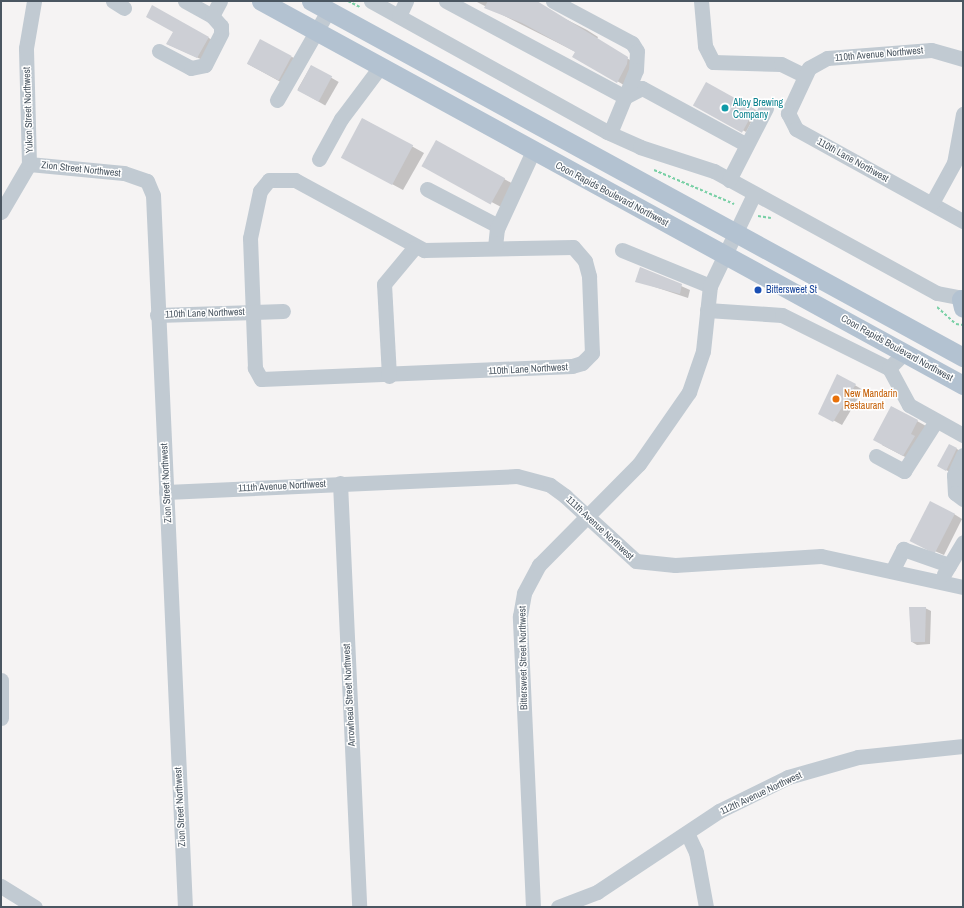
<!DOCTYPE html>
<style>
body{margin:0}
#map{position:relative;width:964px;height:908px;overflow:hidden;background:#f5f3f3;font-family:"Archivo Narrow",sans-serif}
div>[style]{position:absolute}
.shadow>*{inset:0;background:#0003;transform-origin:0 0}
.building>*{inset:0;background:#cdcfd5;transform-origin:0 0}
.path>*{height:2px;margin-top:-1px;transform-origin:0;background:repeating-linear-gradient(90deg,#7ad0a6 0 3px,transparent 0 5px)}
.minor>*{height:15px;margin:-7.5px;padding:0 7.5px;transform-origin:7.5px;border-radius:7.5px;background:#c1cad2}
.major>*{height:19px;margin:-9.5px;padding:0 9.5px;transform-origin:9.5px;border-radius:9.5px;background:#b3c2d1}
.dots>*{width:11px;height:11px;translate:-50% -50%;box-sizing:border-box;border:2px solid #fff;border-radius:50%}
span{translate:-50% -50%;white-space:nowrap;text-align:center;line-height:1.15;-webkit-text-stroke:3px #fff;paint-order:stroke}
.street-label{font-size:10px;color:#4a5661}
.culture-label{font-size:10px;color:#0d838f}
.left{translate:0 -50%;text-align:left}
.transit-label{font-size:10px;color:#164399}
.food-label{font-size:10px;color:#c56008}
.frame{position:absolute;inset:0;border:2px solid #4a5661;pointer-events:none}
</style>
<div id="map">
<div class="shadow">
<div style="clip-path:polygon(475px 1px,530px 1px,587px 30px,598px 37px,596px 41px,639px 65px,629px 88px,574px 56px,576px 52px)"></div>
<div style="clip-path:polygon(153px 7px,216px 42px,205px 61px,167px 44px,174px 31px)"></div>
<div style="clip-path:polygon(292px 57px,300px 61px,286px 85px,248px 64px)"></div>
<div style="left:311px;top:66px;width:32px;height:27px;rotate:30deg"></div>
<div style="left:707px;top:84px;width:57px;height:24px;rotate:28deg"></div>
<div style="clip-path:polygon(363px 119px,424px 153px,403px 190px,353px 163px)"></div>
<div style="clip-path:polygon(436px 141px,515px 185px,503px 208px,434px 172px)"></div>
<div style="clip-path:polygon(641px 268px,690px 290px,688px 298px,637px 281px)"></div>
<div style="clip-path:polygon(838px 375px,863px 390px,842px 425px,820px 413px)"></div>
<div style="clip-path:polygon(892px 407px,926px 426px,911px 460px,882px 445px)"></div>
<div style="clip-path:polygon(950px 445px,962px 452px,952px 473px,938px 466px)"></div>
<div style="clip-path:polygon(954px 514px,962px 519px,944px 555px,911px 541px)"></div>
<div style="clip-path:polygon(925px 608px,931px 611px,930px 644px,917px 645px,912px 642px)"></div>
</div>
<div class="building">
<div style="clip-path:polygon(488px 1px,537px 1px,628px 57px,627px 64px,617px 83px,572px 57px,575px 52px,522px 23px,484px 8px)"></div>
<div style="clip-path:polygon(152px 5px,209px 37px,197px 58px,166px 44px,173px 32px,146px 17px)"></div>
<div style="left:260px;top:39px;width:36px;height:28px;rotate:28deg"></div>
<div style="left:311px;top:65px;width:24px;height:29px;rotate:28deg"></div>
<div style="left:706px;top:82px;width:56px;height:27px;rotate:29deg"></div>
<div style="left:362px;top:118px;width:58px;height:45px;rotate:28deg"></div>
<div style="left:436px;top:140px;width:79px;height:30px;rotate:29deg"></div>
<div style="clip-path:polygon(640px 267px,682px 284px,680px 294px,635px 282px)"></div>
<div style="clip-path:polygon(837px 374px,856px 384px,833px 422px,818px 414px)"></div>
<div style="clip-path:polygon(891px 406px,918px 420px,911px 434px,915px 436px,903px 456px,873px 440px)"></div>
<div style="clip-path:polygon(949px 444px,957px 448px,946px 471px,937px 466px)"></div>
<div style="left:930px;top:501px;width:28px;height:45px;rotate:27deg"></div>
<div style="clip-path:polygon(909px 607px,926px 607px,925px 642px,911px 642px)"></div>
</div>
<div class="path">
<div style="left:348px;top:1px;width:13px;rotate:27deg"></div>
<div style="left:654px;top:170px;width:87px;rotate:23deg"></div>
<div style="left:758px;top:216px;width:13px;rotate:9deg"></div>
<div style="left:937px;top:307px;width:25px;rotate:42deg"></div>
<div style="left:956px;top:324px;width:7px;rotate:8deg"></div>
</div>
<div class="minor">
<div style="left:113px;top:1px;width:13px;rotate:32deg"></div>
<div style="left:185px;top:1px;width:31px;rotate:29deg"></div>
<div style="left:212px;top:16px;width:17px;rotate:-62deg"></div>
<div style="left:371px;top:1px;width:270px;rotate:29deg"></div>
<div style="left:607px;top:132px;width:36px;rotate:24deg"></div>
<div style="left:640px;top:147px;width:78px;rotate:18deg"></div>
<div style="left:714px;top:171px;width:254px;rotate:28.7deg"></div>
<div style="left:937px;top:293px;width:26px;rotate:11deg"></div>
<div style="left:446px;top:1px;width:203px;rotate:28.2deg"></div>
<div style="left:625px;top:97px;width:19px;rotate:-28deg"></div>
<div style="left:642px;top:88px;width:119px;rotate:28.5deg"></div>
<div style="left:553px;top:1px;width:89px;rotate:28deg"></div>
<div style="left:632px;top:43px;width:9px;rotate:58deg"></div>
<div style="left:637px;top:51px;width:19px;rotate:93deg"></div>
<div style="left:636px;top:70px;width:68px;rotate:112.4deg"></div>
<div style="left:701px;top:1px;width:45px;rotate:84.9deg"></div>
<div style="left:705px;top:46px;width:18px;rotate:63deg"></div>
<div style="left:713px;top:62px;width:68px;rotate:1.7deg"></div>
<div style="left:781px;top:64px;width:25px;rotate:26deg"></div>
<div style="left:399px;top:16px;width:17px;rotate:-65deg"></div>
<div style="left:159px;top:51px;width:36px;rotate:28deg"></div>
<div style="left:191px;top:68px;width:14px;rotate:-12deg"></div>
<div style="left:205px;top:65px;width:36px;rotate:-63deg"></div>
<div style="left:221px;top:33px;width:7px;rotate:-90deg"></div>
<div style="left:221px;top:26px;width:13px;rotate:-132deg"></div>
<div style="left:963px;top:59px;width:33px;rotate:-164deg"></div>
<div style="left:931px;top:50px;width:104px;rotate:175.6deg"></div>
<div style="left:827px;top:58px;width:21px;rotate:151deg"></div>
<div style="left:809px;top:68px;width:50px;rotate:115deg"></div>
<div style="left:788px;top:113px;width:18px;rotate:63deg"></div>
<div style="left:796px;top:129px;width:191px;rotate:28.9deg"></div>
<div style="left:277px;top:100px;width:103px;rotate:-60.2deg"></div>
<div style="left:319px;top:159px;width:46px;rotate:-61.2deg"></div>
<div style="left:341px;top:119px;width:65px;rotate:-53.1deg"></div>
<div style="left:29px;top:164px;width:95px;rotate:5.4deg"></div>
<div style="left:124px;top:173px;width:24px;rotate:19deg"></div>
<div style="left:147px;top:181px;width:15px;rotate:67deg"></div>
<div style="left:153px;top:195px;width:713px;rotate:87.43deg"></div>
<div style="left:269px;top:180px;width:26px"></div>
<div style="left:295px;top:180px;width:147px;rotate:28.5deg"></div>
<div style="left:424px;top:250px;width:149px;rotate:-1.2deg"></div>
<div style="left:573px;top:247px;width:18px;rotate:49deg"></div>
<div style="left:585px;top:261px;width:16px;rotate:75deg"></div>
<div style="left:589px;top:276px;width:77px;rotate:87.8deg"></div>
<div style="left:592px;top:353px;width:14px;rotate:135deg"></div>
<div style="left:582px;top:363px;width:10px;rotate:163deg"></div>
<div style="left:572px;top:366px;width:311px;rotate:177.6deg"></div>
<div style="left:261px;top:379px;width:13px;rotate:-119deg"></div>
<div style="left:255px;top:368px;width:130px;rotate:-92.2deg"></div>
<div style="left:250px;top:238px;width:48px;rotate:-78deg"></div>
<div style="left:260px;top:191px;width:14px;rotate:-51deg"></div>
<div style="left:729px;top:180px;width:81px;rotate:-62.8deg"></div>
<div style="left:427px;top:189px;width:80px;rotate:27.5deg"></div>
<div style="left:932px;top:203px;width:46px;rotate:-61.2deg"></div>
<div style="left:954px;top:163px;width:50px;rotate:-79.6deg"></div>
<div style="left:1px;top:212px;width:56px;rotate:-59.7deg"></div>
<div style="left:29px;top:164px;width:116px;rotate:-91.5deg"></div>
<div style="left:26px;top:48px;width:48px;rotate:-80.3deg"></div>
<div style="left:495px;top:247px;width:18px;rotate:-84deg"></div>
<div style="left:497px;top:229px;width:86px;rotate:-65.2deg"></div>
<div style="left:622px;top:250px;width:95px;rotate:22.2deg"></div>
<div style="left:707px;top:310px;width:75px;rotate:3.8deg"></div>
<div style="left:782px;top:315px;width:119px;rotate:26.4deg"></div>
<div style="left:889px;top:368px;width:21px;rotate:-45deg"></div>
<div style="left:157px;top:315px;width:126px;rotate:-1.8deg"></div>
<div style="left:889px;top:368px;width:42px;rotate:61.6deg"></div>
<div style="left:909px;top:405px;width:62px;rotate:29.1deg"></div>
<div style="left:389px;top:376px;width:92px;rotate:-93.1deg"></div>
<div style="left:384px;top:284px;width:47px;rotate:-50.2deg"></div>
<div style="left:963px;top:455px;width:22px;rotate:114deg"></div>
<div style="left:954px;top:475px;width:18px;rotate:87deg"></div>
<div style="left:955px;top:493px;width:10px;rotate:37deg"></div>
<div style="left:876px;top:456px;width:32px;rotate:28deg"></div>
<div style="left:904px;top:471px;width:59px;rotate:-57.4deg"></div>
<div style="left:340px;top:483px;width:424px;rotate:87.4deg"></div>
<div style="left:166px;top:492px;width:351px;rotate:-2.6deg"></div>
<div style="left:517px;top:476px;width:34px;rotate:15deg"></div>
<div style="left:550px;top:485px;width:19px;rotate:36deg"></div>
<div style="left:565px;top:496px;width:96px;rotate:42.5deg"></div>
<div style="left:636px;top:561px;width:39px;rotate:6deg"></div>
<div style="left:675px;top:565px;width:146px;rotate:-3.5deg"></div>
<div style="left:821px;top:556px;width:145px;rotate:12.3deg"></div>
<div style="left:892px;top:571px;width:25px;rotate:-63deg"></div>
<div style="left:903px;top:549px;width:49px;rotate:19.2deg"></div>
<div style="left:944px;top:574px;width:37px;rotate:-59deg"></div>
<div style="left:1px;top:680px;width:38px;rotate:90deg"></div>
<div style="left:687px;top:833px;width:21px;rotate:65deg"></div>
<div style="left:696px;top:852px;width:56px;rotate:79.7deg"></div>
<div style="left:1px;top:886px;width:40px;rotate:32deg"></div>
<div style="left:533px;top:907px;width:291px;rotate:-92.6deg"></div>
<div style="left:520px;top:616px;width:23px;rotate:-80deg"></div>
<div style="left:524px;top:593px;width:32px;rotate:-62deg"></div>
<div style="left:539px;top:565px;width:142px;rotate:-45.3deg"></div>
<div style="left:639px;top:464px;width:88px;rotate:-55.2deg"></div>
<div style="left:689px;top:392px;width:43px;rotate:-71.1deg"></div>
<div style="left:703px;top:351px;width:65px;rotate:-83.9deg"></div>
<div style="left:710px;top:286px;width:102px;rotate:-64.4deg"></div>
<div style="left:558px;top:907px;width:42px;rotate:-21deg"></div>
<div style="left:597px;top:892px;width:146px;rotate:-33.6deg"></div>
<div style="left:719px;top:811px;width:77px;rotate:-26.2deg"></div>
<div style="left:788px;top:777px;width:73px;rotate:-15.9deg"></div>
<div style="left:858px;top:757px;width:106px;rotate:-6deg"></div>
</div>
<div class="major">
<div style="left:261px;top:1px;width:800px;rotate:28.68deg"></div>
<div style="left:311px;top:1px;width:743px;rotate:28.64deg"></div>
<div style="left:961px;top:299px;width:9px;rotate:77deg"></div>
</div>
<div class="dots">
<div style="left:725px;top:108px;background:#0f9aa8"></div>
<div style="left:758px;top:290px;background:#1a4fb4"></div>
<div style="left:836px;top:399px;background:#e8710a"></div>
</div>
<div class="street-label">
<span style="left:879px;top:54px;rotate:-5deg">110th Avenue Northwest</span>
<span style="left:28px;top:110px;rotate:-92deg">Yukon Street Northwest</span>
<span style="left:853px;top:160px;rotate:29deg">110th Lane Northwest</span>
<span style="left:81px;top:169px;rotate:6deg">Zion Street Northwest</span>
<span style="left:612px;top:194px;rotate:28deg">Coon Rapids Boulevard Northwest</span>
<span style="left:205px;top:313px;rotate:-2deg">110th Lane Northwest</span>
<span style="left:897px;top:348px;rotate:29deg">Coon Rapids Boulevard Northwest</span>
<span style="left:528px;top:369px;rotate:-3deg">110th Lane Northwest</span>
<span style="left:166px;top:483px;rotate:-93deg">Zion Street Northwest</span>
<span style="left:282px;top:486px;rotate:-3deg">111th Avenue Northwest</span>
<span style="left:600px;top:528px;rotate:43deg">111th Avenue Northwest</span>
<span style="left:523px;top:658px;rotate:-91deg">Bittersweet Street Northwest</span>
<span style="left:349px;top:695px;rotate:-93deg">Arrowhead Street Northwest</span>
<span style="left:761px;top:793px;rotate:-25deg">112th Avenue Northwest</span>
<span style="left:180px;top:807px;rotate:-93deg">Zion Street Northwest</span>
</div>
<div class="culture-label">
<span class="left" style="left:733px;top:108px">Alloy Brewing<br>Company</span>
</div>
<div class="transit-label">
<span class="left" style="left:766px;top:290px">Bittersweet St</span>
</div>
<div class="food-label">
<span class="left" style="left:844px;top:399px">New Mandarin<br>Restaurant</span>
</div>
<div class="frame"></div>
</div>
